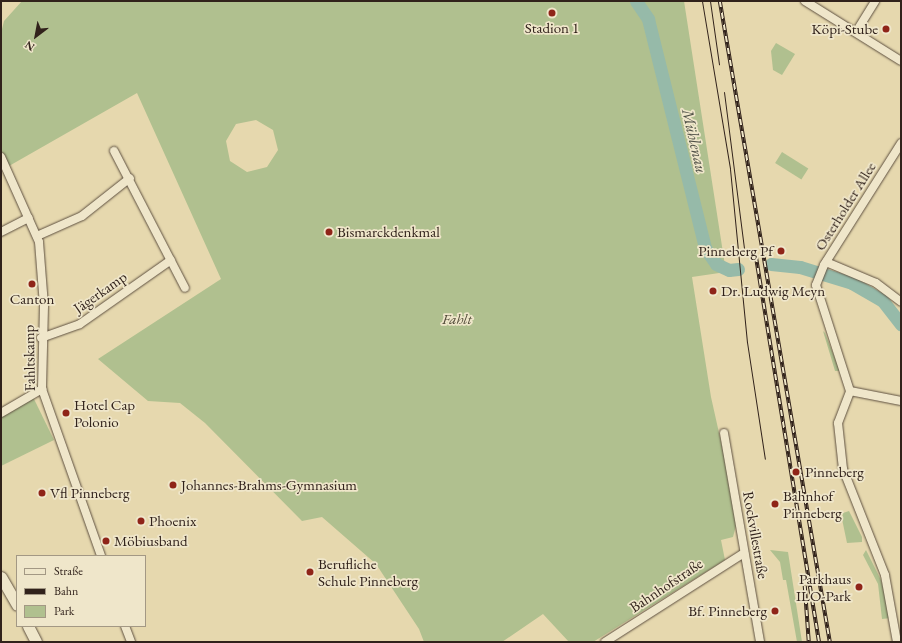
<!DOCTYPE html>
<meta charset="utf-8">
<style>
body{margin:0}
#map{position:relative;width:902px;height:643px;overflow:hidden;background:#e6d8ae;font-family:"EB Garamond",serif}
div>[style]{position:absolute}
.green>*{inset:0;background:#b0c08f;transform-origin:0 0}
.river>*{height:13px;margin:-6.5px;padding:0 6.5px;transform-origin:6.5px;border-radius:6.5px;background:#96baa9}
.roads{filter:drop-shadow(0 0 1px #5e5040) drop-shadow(0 0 1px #5e5040)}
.street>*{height:8px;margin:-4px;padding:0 4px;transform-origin:4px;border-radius:4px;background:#efe6ca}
.secondary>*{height:11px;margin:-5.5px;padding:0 5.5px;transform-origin:5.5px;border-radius:5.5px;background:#efe6ca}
.tram>*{height:1px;margin:-0.5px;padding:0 0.5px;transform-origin:0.5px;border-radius:0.5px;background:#31221b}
.rail>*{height:3.5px;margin-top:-1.75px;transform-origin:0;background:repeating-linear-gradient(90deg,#efe6ca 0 6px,#31221b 0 12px);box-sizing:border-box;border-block:1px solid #31221b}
.dots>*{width:11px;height:11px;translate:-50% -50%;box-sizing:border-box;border:2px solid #efe6ca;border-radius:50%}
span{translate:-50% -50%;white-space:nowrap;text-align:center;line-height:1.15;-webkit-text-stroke:3.5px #efe6ca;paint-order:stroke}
.poi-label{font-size:15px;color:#31221b}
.right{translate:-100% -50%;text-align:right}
.left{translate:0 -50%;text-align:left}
.street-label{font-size:15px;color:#31221b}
.park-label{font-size:15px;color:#514a38;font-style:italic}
.water-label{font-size:16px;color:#4f5046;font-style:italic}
.frame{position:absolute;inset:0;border:2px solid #31221b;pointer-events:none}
.legend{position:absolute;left:16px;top:555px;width:130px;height:72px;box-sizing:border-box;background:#efe6ca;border:1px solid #a39884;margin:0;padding:5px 7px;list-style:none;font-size:12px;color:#31221b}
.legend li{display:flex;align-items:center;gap:8px;height:20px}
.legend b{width:20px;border:1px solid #a39884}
.north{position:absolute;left:16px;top:16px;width:40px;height:40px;-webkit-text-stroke:3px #efe6ca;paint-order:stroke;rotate:212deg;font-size:11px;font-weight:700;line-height:16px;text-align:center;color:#31221b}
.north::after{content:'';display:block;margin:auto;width:14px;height:18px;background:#31221b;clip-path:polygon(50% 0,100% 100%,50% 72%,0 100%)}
</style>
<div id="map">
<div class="green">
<div style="clip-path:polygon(evenodd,22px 1px,684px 1px,726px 272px,692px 277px,711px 397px,738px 518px,733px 537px,721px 540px,725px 560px,593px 642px,569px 642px,543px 614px,502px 642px,424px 642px,419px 629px,376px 564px,322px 517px,302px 521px,205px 423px,180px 403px,148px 401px,98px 359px,221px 279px,137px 93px,9px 166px,1px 150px,1px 33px,4px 21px,22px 1px,256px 120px,273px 130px,278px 150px,267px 167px,247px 172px,230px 161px,226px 141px,236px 124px,256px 120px)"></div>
<div style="clip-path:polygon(776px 43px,795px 54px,782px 75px,773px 70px,771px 51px)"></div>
<div style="left:782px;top:152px;width:31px;height:13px;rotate:32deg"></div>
<div style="clip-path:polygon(823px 331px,825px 333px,842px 376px,840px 371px,835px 371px)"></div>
<div style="clip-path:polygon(33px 397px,54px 440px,1px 466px,1px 417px)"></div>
<div style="clip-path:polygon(849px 511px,862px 537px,862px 542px,847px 543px,842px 519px,843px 513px)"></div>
<div style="clip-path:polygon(770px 550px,788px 552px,802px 642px,797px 642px,786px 580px,783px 580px,780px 562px)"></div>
<div style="clip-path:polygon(866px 550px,881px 580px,891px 618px,882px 619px,878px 584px,863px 555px)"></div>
</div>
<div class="river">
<div style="left:636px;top:1px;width:22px;rotate:56deg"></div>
<div style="left:648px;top:19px;width:236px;rotate:76deg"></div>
<div style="left:705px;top:248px;width:19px;rotate:55deg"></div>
<div style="left:716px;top:264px;width:14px;rotate:25deg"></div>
<div style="left:729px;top:270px;width:9px;rotate:-6deg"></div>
<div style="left:771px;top:264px;width:29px;rotate:6deg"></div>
<div style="left:800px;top:267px;width:54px;rotate:17.1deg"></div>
<div style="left:852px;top:283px;width:34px;rotate:30deg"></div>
<div style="left:882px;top:300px;width:31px;rotate:52deg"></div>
</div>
<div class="roads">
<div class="street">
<div style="left:805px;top:1px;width:113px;rotate:32deg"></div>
<div style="left:856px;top:32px;width:36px;rotate:-58deg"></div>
<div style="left:114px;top:151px;width:154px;rotate:62.6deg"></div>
<div style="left:1px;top:157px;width:93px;rotate:65.9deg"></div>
<div style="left:39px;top:242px;width:64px;rotate:85.5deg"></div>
<div style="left:44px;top:306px;width:83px;rotate:91.4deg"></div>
<div style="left:42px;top:389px;width:177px;rotate:70.5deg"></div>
<div style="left:1px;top:232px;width:31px;rotate:-27deg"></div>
<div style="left:37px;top:236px;width:49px;rotate:-24deg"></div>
<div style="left:82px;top:216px;width:61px;rotate:-38.4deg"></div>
<div style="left:826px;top:262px;width:54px;rotate:22.8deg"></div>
<div style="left:876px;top:283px;width:31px;rotate:37deg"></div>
<div style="left:41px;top:338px;width:41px;rotate:-19.7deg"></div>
<div style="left:80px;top:324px;width:111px;rotate:-35.1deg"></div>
<div style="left:850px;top:391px;width:52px;rotate:11.1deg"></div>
<div style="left:1px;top:413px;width:48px;rotate:-30.3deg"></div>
<div style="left:724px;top:433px;width:212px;rotate:80.2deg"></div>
<div style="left:125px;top:626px;width:17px;rotate:69deg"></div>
<div style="left:605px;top:642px;width:165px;rotate:-32.6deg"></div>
<div style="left:897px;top:642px;width:68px;rotate:-100.2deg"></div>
<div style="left:885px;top:575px;width:114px;rotate:-111.6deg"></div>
<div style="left:843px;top:469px;width:46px;rotate:-96.2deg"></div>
<div style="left:838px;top:423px;width:34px;rotate:-69deg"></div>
<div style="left:850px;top:391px;width:111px;rotate:-107.8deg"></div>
<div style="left:816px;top:285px;width:22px;rotate:-68deg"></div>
<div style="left:824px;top:265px;width:144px;rotate:-57.7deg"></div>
</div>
<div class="secondary">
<div style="left:1px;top:577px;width:32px;rotate:60deg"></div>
<div style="left:28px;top:626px;width:18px;rotate:63deg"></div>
</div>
</div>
<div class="tram">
<div style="left:702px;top:1px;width:170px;rotate:80.5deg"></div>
<div style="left:730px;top:169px;width:174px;rotate:84.4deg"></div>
<div style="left:747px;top:342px;width:118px;rotate:81.3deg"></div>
<div style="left:710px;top:1px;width:64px;rotate:81.9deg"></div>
<div style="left:724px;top:92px;width:158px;rotate:82.7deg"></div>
</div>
<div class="rail">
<div style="left:720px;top:1px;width:650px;rotate:80.26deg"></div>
<div style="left:756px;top:256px;width:391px;rotate:80.7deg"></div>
<div style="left:805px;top:586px;width:56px;rotate:85.9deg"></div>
</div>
<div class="dots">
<div style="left:552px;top:13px;background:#8f2418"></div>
<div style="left:886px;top:29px;background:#8f2418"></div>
<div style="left:329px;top:232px;background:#8f2418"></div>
<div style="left:781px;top:251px;background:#8f2418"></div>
<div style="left:32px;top:284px;background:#8f2418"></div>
<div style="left:713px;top:291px;background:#8f2418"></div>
<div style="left:66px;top:413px;background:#8f2418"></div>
<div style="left:796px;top:472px;background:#8f2418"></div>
<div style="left:173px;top:485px;background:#8f2418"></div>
<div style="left:42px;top:493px;background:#8f2418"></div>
<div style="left:775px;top:504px;background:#8f2418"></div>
<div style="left:141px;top:521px;background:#8f2418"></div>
<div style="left:106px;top:541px;background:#8f2418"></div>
<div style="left:310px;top:572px;background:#8f2418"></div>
<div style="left:859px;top:587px;background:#8f2418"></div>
<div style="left:775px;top:611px;background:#8f2418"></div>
</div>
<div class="poi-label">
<span style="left:552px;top:28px">Stadion 1</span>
<span class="right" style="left:878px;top:29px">Köpi-Stube</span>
<span class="left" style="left:337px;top:232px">Bismarckdenkmal</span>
<span class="right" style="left:773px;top:251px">Pinneberg Pf</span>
<span class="left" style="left:721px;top:291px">Dr. Ludwig Meyn</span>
<span style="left:32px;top:299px">Canton</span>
<span class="left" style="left:74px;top:413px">Hotel Cap<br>Polonio</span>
<span class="left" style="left:805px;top:472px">Pinneberg</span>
<span class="left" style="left:181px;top:485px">Johannes-Brahms-Gymnasium</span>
<span class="left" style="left:50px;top:493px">Vfl Pinneberg</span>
<span class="left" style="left:783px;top:504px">Bahnhof<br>Pinneberg</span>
<span class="left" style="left:149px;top:521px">Phoenix</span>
<span class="left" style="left:114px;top:541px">Möbiusband</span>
<span class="left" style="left:318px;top:572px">Berufliche<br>Schule Pinneberg</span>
<span class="right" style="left:851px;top:587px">Parkhaus<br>ILO-Park</span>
<span class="right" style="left:767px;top:611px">Bf. Pinneberg</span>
</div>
<div class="street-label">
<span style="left:845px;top:206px;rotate:-58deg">Osterholder Allee</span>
<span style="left:100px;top:292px;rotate:-35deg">Jägerkamp</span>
<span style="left:29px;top:358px;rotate:-91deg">Fahltskamp</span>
<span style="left:756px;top:535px;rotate:80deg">Rockvillestraße</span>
<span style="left:666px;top:585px;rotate:-34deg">Bahnhofstraße</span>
</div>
<div class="park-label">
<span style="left:457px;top:319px">Fahlt</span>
</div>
<div class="water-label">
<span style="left:694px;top:141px;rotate:77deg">Mühlenau</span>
</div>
<div class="frame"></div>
<ul class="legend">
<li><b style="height:5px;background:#efe6ca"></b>Straße</li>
<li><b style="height:5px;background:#31221b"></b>Bahn</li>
<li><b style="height:11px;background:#b0c08f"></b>Park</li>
</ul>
<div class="north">N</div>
</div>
